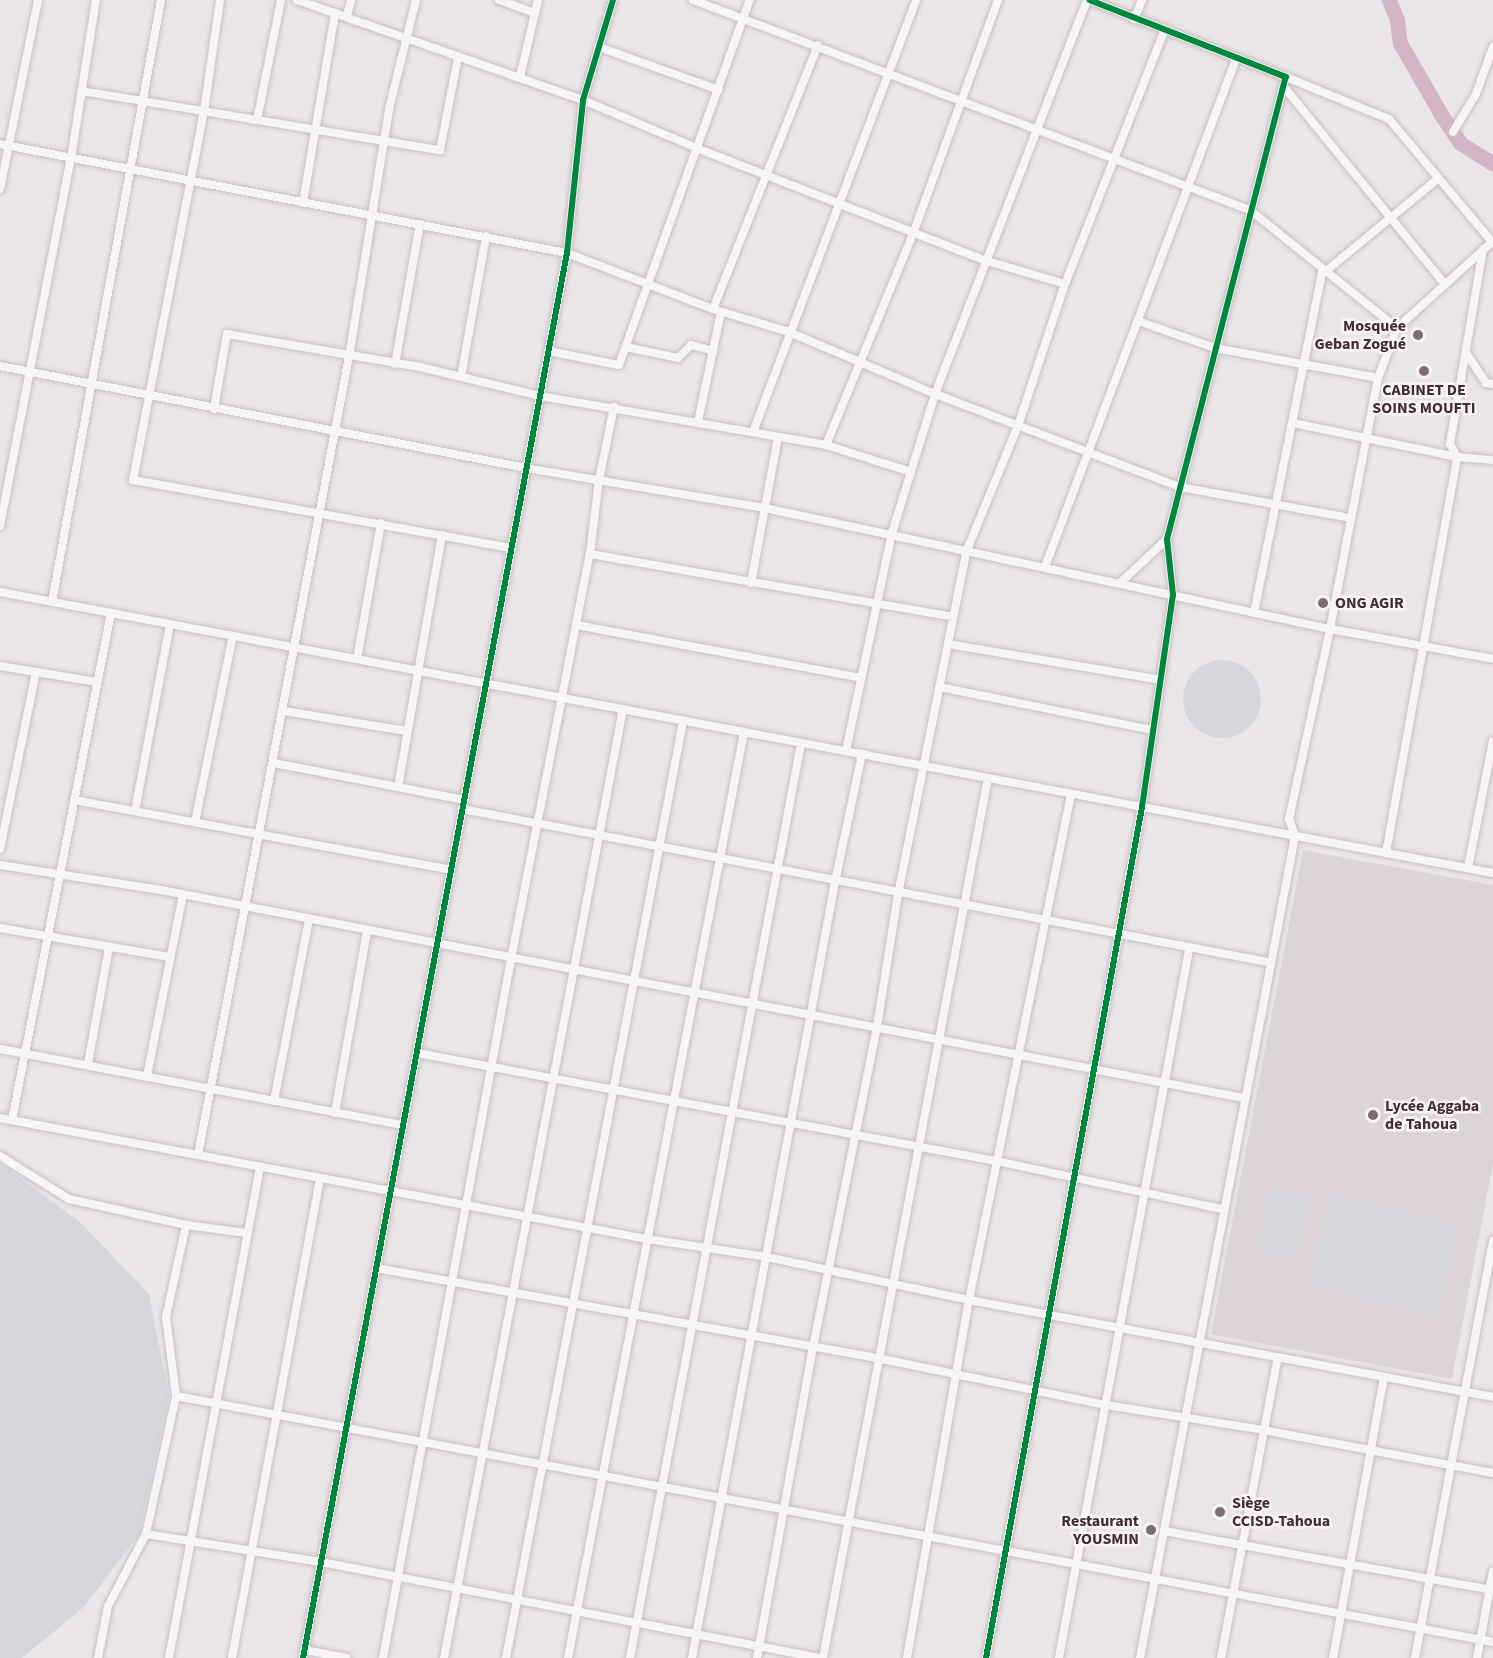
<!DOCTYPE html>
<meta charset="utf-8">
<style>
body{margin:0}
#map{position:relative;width:1493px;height:1658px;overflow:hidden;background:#eae5e7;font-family:"Source Sans 3",sans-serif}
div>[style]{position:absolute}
.built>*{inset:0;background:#ddd4d7}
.green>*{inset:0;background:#d6d6dd;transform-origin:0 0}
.round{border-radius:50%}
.river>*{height:15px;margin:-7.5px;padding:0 7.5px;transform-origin:7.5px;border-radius:7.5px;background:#d3b5c5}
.roads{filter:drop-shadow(0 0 2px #c6c1c3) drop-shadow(0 0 2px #c6c1c3)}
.minor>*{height:8px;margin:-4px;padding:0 4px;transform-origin:4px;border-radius:4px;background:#f6f4f5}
.cycleway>*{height:6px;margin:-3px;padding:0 3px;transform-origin:3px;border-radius:3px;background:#00873e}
.dots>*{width:16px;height:16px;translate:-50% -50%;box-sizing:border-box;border:3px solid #f8f3f6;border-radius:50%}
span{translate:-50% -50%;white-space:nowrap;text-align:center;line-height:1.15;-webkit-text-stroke:5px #f8f3f6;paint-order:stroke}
.poi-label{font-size:16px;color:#432c35;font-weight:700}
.right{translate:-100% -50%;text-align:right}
.left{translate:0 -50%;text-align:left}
</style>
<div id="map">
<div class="built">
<div style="clip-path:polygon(1303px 850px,1493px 885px,1493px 1164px,1452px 1379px,1211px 1334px)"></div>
</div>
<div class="green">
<div class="round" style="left:1183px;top:660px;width:78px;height:78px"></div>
<div style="clip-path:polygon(0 1163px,80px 1222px,149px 1294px,169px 1396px,139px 1534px,85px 1606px,22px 1658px,0 1658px)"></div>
<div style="left:1270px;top:1188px;width:40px;height:64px;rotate:12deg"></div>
<div style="left:1331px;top:1194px;width:133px;height:94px;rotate:14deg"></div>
</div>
<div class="river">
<div style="left:1389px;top:0;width:22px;rotate:68deg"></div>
<div style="left:1397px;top:20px;width:23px;rotate:83deg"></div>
<div style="left:1400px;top:43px;width:84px;rotate:60.1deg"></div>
<div style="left:1442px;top:116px;width:32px;rotate:56deg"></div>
<div style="left:1460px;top:143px;width:39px;rotate:32deg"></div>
</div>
<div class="roads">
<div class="minor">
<div style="left:220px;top:0;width:112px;rotate:98.2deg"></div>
<div style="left:204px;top:111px;width:376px;rotate:100.9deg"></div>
<div style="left:133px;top:480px;width:384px;rotate:10.2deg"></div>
<div style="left:297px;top:0;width:303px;rotate:19.3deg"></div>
<div style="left:583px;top:100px;width:126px;rotate:22.9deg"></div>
<div style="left:699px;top:149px;width:309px;rotate:21.3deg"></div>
<div style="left:987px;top:261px;width:81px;rotate:16.4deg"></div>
<div style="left:499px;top:0;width:38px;rotate:20deg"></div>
<div style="left:693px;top:0;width:595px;rotate:20.66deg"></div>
<div style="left:1250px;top:210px;width:189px;rotate:38.8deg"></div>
<div style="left:347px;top:16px;width:16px;rotate:-76deg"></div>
<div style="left:1134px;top:19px;width:21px;rotate:-67deg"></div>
<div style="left:599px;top:47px;width:127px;rotate:19.7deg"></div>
<div style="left:520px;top:77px;width:79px;rotate:-76.8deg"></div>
<div style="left:1286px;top:77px;width:111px;rotate:22.2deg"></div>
<div style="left:1389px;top:119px;width:162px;rotate:50deg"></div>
<div style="left:1284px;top:87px;width:253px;rotate:50.8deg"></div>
<div style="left:82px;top:91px;width:363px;rotate:9.4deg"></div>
<div style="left:440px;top:150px;width:95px;rotate:-79deg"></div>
<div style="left:257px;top:120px;width:122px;rotate:-78.7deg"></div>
<div style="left:1453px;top:132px;width:44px;rotate:-58.8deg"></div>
<div style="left:1476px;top:94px;width:50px;rotate:-70.1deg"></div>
<div style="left:0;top:144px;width:577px;rotate:10.88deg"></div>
<div style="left:567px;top:253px;width:156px;rotate:21deg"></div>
<div style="left:713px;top:309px;width:79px;rotate:16.8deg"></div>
<div style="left:789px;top:332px;width:159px;rotate:23deg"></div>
<div style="left:935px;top:394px;width:262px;rotate:20.8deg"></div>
<div style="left:1180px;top:487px;width:174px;rotate:10.3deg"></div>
<div style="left:0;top:189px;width:193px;rotate:-78.6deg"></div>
<div style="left:303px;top:203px;width:193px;rotate:-80.4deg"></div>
<div style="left:1326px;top:271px;width:146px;rotate:-39.5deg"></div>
<div style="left:713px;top:309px;width:284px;rotate:-68.3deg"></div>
<div style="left:1138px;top:321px;width:82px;rotate:19.3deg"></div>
<div style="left:1215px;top:348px;width:166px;rotate:10.4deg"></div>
<div style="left:626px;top:347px;width:53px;rotate:11.9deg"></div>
<div style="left:678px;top:358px;width:18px;rotate:-45deg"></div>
<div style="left:691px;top:345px;width:23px;rotate:15deg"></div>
<div style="left:548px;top:351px;width:72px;rotate:11.2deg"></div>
<div style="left:619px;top:365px;width:388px;rotate:-70.3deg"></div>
<div style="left:1466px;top:353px;width:36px;rotate:56deg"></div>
<div style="left:1486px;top:383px;width:7px;rotate:8deg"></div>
<div style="left:395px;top:364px;width:142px;rotate:-79.9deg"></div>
<div style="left:0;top:366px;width:536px;rotate:10.97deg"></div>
<div style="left:526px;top:468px;width:242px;rotate:9.5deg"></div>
<div style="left:765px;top:508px;width:578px;rotate:12.09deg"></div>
<div style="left:1330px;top:629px;width:166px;rotate:10.4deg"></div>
<div style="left:461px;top:377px;width:143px;rotate:-79.9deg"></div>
<div style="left:214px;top:409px;width:76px;rotate:-80.2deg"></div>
<div style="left:227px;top:334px;width:196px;rotate:9.7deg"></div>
<div style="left:420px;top:367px;width:123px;rotate:13.6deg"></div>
<div style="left:540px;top:396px;width:290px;rotate:9.7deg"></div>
<div style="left:826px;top:445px;width:89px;rotate:17.6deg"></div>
<div style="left:698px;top:422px;width:112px;rotate:-78.2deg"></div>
<div style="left:1293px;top:423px;width:167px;rotate:11.7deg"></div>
<div style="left:1457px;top:457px;width:36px;rotate:5deg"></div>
<div style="left:753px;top:432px;width:462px;rotate:-69.3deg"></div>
<div style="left:826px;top:445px;width:231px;rotate:-67.6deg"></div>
<div style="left:914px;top:231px;width:246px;rotate:-70deg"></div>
<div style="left:0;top:526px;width:374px;rotate:-79.1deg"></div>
<div style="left:71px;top:159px;width:161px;rotate:-81.1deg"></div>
<div style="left:590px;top:554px;width:368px;rotate:9.8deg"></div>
<div style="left:1045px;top:567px;width:543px;rotate:-69.39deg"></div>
<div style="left:751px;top:583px;width:148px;rotate:-79.5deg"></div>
<div style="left:1120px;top:583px;width:64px;rotate:-43.1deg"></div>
<div style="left:0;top:592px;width:1519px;rotate:10.66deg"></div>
<div style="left:52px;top:602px;width:612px;rotate:-79.74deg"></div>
<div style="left:1254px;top:613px;width:351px;rotate:-78.7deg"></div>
<div style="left:576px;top:625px;width:290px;rotate:10.5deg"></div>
<div style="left:948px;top:644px;width:216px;rotate:9.6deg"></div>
<div style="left:357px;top:659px;width:138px;rotate:-80deg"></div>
<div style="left:0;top:666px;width:98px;rotate:9.4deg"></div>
<div style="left:939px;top:687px;width:218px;rotate:11.4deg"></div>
<div style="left:284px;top:711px;width:124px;rotate:9.3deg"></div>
<div style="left:846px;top:751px;width:223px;rotate:-78.1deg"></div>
<div style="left:892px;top:533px;width:145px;rotate:-72.8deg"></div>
<div style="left:935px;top:394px;width:422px;rotate:-68.9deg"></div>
<div style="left:274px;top:763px;width:194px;rotate:11deg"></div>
<div style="left:398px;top:787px;width:256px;rotate:-80.1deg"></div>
<div style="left:74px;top:800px;width:383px;rotate:10.5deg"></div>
<div style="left:462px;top:809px;width:820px;rotate:10.75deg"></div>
<div style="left:135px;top:811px;width:190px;rotate:-79.4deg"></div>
<div style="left:195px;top:822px;width:190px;rotate:-78.5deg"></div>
<div style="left:0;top:849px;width:181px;rotate:-78.5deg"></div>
<div style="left:1386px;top:853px;width:402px;rotate:-79.8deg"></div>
<div style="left:1457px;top:457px;width:15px;rotate:-118deg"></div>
<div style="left:1450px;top:444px;width:198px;rotate:-80.4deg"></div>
<div style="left:0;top:865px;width:163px;rotate:8.8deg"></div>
<div style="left:161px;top:890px;width:1102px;rotate:10.88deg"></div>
<div style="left:1468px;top:868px;width:129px;rotate:-78.9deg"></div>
<div style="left:0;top:928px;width:172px;rotate:9.7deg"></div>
<div style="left:0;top:1049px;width:410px;rotate:10.7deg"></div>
<div style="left:417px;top:1053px;width:589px;rotate:10.57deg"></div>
<div style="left:996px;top:1161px;width:231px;rotate:12deg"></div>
<div style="left:88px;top:1064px;width:119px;rotate:-79.8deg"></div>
<div style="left:147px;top:1076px;width:185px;rotate:-78.8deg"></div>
<div style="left:274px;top:1101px;width:185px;rotate:-79.1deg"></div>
<div style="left:335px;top:1113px;width:185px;rotate:-80deg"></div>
<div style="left:0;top:1118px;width:658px;rotate:10.59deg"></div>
<div style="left:647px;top:1239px;width:121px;rotate:8.5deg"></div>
<div style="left:767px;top:1257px;width:207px;rotate:12deg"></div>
<div style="left:969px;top:1300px;width:533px;rotate:10.49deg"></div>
<div style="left:12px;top:1120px;width:517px;rotate:-78.95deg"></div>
<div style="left:198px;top:1155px;width:812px;rotate:-79.29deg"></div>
<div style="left:349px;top:357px;width:251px;rotate:-80.8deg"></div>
<div style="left:389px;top:109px;width:112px;rotate:-76.1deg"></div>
<div style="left:0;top:1156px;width:81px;rotate:31.9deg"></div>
<div style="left:69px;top:1199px;width:120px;rotate:12.5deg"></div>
<div style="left:186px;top:1225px;width:61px;rotate:7.6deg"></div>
<div style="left:376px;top:1268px;width:509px;rotate:10.18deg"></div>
<div style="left:877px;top:1358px;width:234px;rotate:11.6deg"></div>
<div style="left:1106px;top:1405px;width:159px;rotate:9deg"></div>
<div style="left:1263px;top:1430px;width:234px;rotate:10.6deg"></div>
<div style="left:176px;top:1396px;width:1340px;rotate:10.58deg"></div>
<div style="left:1164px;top:1531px;width:334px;rotate:10.2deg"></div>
<div style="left:146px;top:1534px;width:177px;rotate:9.1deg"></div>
<div style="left:321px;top:1562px;width:508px;rotate:10.89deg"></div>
<div style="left:305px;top:1650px;width:42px;rotate:11deg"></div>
<div style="left:98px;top:1658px;width:53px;rotate:-79.1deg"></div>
<div style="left:108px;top:1606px;width:81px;rotate:-62.2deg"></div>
<div style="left:146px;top:1534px;width:141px;rotate:-77.7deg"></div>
<div style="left:176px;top:1396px;width:80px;rotate:-97.2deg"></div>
<div style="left:166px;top:1317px;width:94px;rotate:-77.7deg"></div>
<div style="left:169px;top:1658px;width:499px;rotate:-79.5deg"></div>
<div style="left:232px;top:1658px;width:488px;rotate:-79.6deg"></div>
<div style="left:303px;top:1658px;width:1430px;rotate:-79.36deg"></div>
<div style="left:567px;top:253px;width:154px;rotate:-84deg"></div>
<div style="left:583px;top:100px;width:104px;rotate:-73.3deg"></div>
<div style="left:383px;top:1658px;width:711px;rotate:-79.62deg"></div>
<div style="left:511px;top:959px;width:413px;rotate:-79deg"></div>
<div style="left:590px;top:554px;width:75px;rotate:-83.1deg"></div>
<div style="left:599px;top:480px;width:75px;rotate:-78.4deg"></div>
<div style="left:444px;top:1658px;width:966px;rotate:-79.32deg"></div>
<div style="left:506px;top:1658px;width:954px;rotate:-79.3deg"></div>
<div style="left:568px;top:1658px;width:943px;rotate:-79.24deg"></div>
<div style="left:630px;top:1658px;width:931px;rotate:-79.41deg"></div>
<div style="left:692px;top:1658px;width:789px;rotate:-79.56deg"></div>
<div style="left:835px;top:882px;width:131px;rotate:-78.1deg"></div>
<div style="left:757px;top:1658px;width:316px;rotate:-79.8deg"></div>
<div style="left:813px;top:1347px;width:326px;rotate:-78.7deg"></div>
<div style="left:877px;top:1027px;width:135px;rotate:-81deg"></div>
<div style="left:898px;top:894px;width:351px;rotate:-78.7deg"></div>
<div style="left:967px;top:550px;width:137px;rotate:-67.7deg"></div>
<div style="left:1019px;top:423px;width:146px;rotate:-71.7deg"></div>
<div style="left:1065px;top:284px;width:274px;rotate:-68.6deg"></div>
<div style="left:823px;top:1658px;width:895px;rotate:-79.38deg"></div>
<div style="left:907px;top:1658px;width:363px;rotate:-80.2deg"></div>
<div style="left:969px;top:1300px;width:516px;rotate:-78.6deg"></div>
<div style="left:986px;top:1658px;width:865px;rotate:-79.61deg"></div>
<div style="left:1142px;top:807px;width:214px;rotate:-81.7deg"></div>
<div style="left:1173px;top:595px;width:56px;rotate:-96.1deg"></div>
<div style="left:1167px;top:539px;width:477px;rotate:-75.6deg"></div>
<div style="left:1286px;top:77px;width:211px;rotate:-158.6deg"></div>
<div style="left:1059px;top:1658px;width:720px;rotate:-79.6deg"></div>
<div style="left:1140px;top:1658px;width:836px;rotate:-79.32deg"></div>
<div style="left:1295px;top:836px;width:18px;rotate:-109deg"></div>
<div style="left:1289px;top:819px;width:194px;rotate:-77.8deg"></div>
<div style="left:1330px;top:629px;width:256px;rotate:-79.2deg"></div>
<div style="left:1378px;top:378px;width:53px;rotate:-69.2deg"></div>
<div style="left:1397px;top:328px;width:130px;rotate:-42.2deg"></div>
<div style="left:1221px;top:1658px;width:306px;rotate:-79.3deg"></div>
<div style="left:1333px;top:1658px;width:286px;rotate:-79.7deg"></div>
<div style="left:1415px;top:1658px;width:425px;rotate:-79.4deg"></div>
<div style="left:1477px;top:1658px;width:88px;rotate:-79.6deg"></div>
</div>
</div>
<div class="cycleway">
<div style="left:303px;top:1658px;width:1430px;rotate:-79.36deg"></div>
<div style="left:567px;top:253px;width:154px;rotate:-84deg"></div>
<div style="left:583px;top:100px;width:104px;rotate:-73.3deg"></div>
<div style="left:986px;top:1658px;width:865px;rotate:-79.61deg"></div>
<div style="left:1142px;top:807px;width:214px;rotate:-81.7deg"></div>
<div style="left:1173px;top:595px;width:56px;rotate:-96.1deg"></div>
<div style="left:1167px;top:539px;width:477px;rotate:-75.6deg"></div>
<div style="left:1286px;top:77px;width:211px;rotate:-158.6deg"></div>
</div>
<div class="dots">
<div style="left:1418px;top:335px;background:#7d6d73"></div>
<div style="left:1424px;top:371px;background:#7d6d73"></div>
<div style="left:1323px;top:603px;background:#7d6d73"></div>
<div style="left:1373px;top:1115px;background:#7d6d73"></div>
<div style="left:1220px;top:1512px;background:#7d6d73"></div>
<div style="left:1151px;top:1530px;background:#7d6d73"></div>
</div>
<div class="poi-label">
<span class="right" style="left:1406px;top:335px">Mosquée<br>Geban Zogué</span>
<span style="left:1424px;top:399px">CABINET DE<br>SOINS MOUFTI</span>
<span class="left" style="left:1335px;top:603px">ONG AGIR</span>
<span class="left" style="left:1385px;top:1115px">Lycée Aggaba<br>de Tahoua</span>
<span class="left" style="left:1232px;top:1512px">Siège<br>CCISD-Tahoua</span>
<span class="right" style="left:1139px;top:1530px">Restaurant<br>YOUSMIN</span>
</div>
</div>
